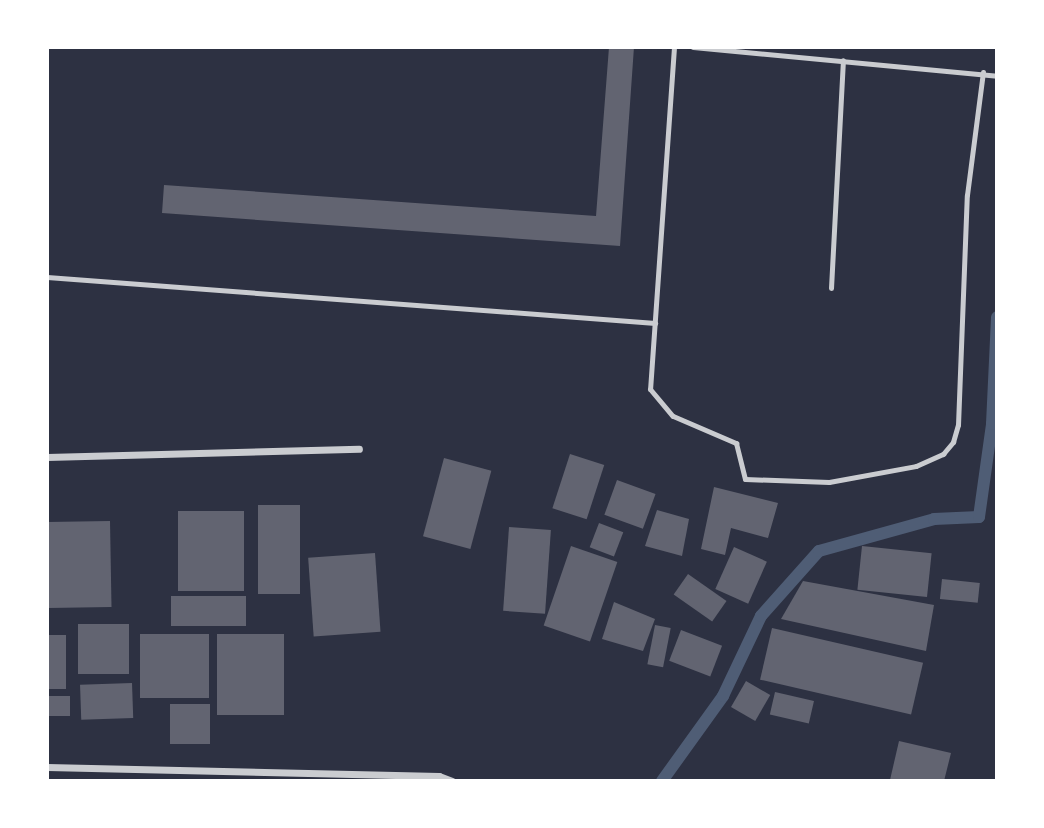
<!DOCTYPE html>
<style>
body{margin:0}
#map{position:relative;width:1044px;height:828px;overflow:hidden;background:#2d3142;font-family:"Archivo Narrow",sans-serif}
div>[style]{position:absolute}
.stream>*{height:12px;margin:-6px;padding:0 6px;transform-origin:6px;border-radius:6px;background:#4f5d75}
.building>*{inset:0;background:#626471;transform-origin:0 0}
.service>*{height:5px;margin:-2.5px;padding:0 2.5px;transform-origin:2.5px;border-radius:2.5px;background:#caccd0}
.minor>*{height:7px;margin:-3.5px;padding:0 3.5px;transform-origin:3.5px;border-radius:3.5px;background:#caccd0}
span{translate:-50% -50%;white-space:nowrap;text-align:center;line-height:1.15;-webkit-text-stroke:7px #fff;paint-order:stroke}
.frame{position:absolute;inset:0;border:49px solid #fff;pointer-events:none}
</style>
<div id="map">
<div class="stream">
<div style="left:662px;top:781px;width:105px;rotate:-54.3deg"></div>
<div style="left:723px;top:696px;width:89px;rotate:-64.6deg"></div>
<div style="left:761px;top:616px;width:87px;rotate:-48.3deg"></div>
<div style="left:819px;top:551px;width:119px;rotate:-15.5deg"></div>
<div style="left:934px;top:519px;width:45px;rotate:-2.5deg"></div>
<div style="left:979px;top:517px;width:94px;rotate:-82deg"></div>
<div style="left:992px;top:424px;width:107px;rotate:-87.3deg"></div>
</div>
<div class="building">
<div style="clip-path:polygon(609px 47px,634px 47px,620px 246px,162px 213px,164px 185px,596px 216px)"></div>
<div style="left:570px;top:454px;width:36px;height:57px;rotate:18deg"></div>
<div style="left:444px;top:458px;width:49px;height:81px;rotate:15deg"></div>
<div style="left:617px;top:480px;width:41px;height:37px;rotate:20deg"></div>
<div style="clip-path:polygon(714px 487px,778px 503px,768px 538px,731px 528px,725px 555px,701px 549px)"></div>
<div style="left:258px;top:505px;width:42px;height:89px"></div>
<div style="clip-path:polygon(657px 510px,689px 519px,682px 556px,645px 546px)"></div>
<div style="left:244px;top:511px;width:80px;height:66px;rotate:90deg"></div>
<div style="left:110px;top:521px;width:86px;height:63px;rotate:89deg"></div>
<div style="left:599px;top:523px;width:26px;height:26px;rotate:21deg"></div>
<div style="left:509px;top:527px;width:42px;height:84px;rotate:4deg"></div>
<div style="left:571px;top:546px;width:49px;height:84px;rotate:19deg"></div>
<div style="left:862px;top:546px;width:70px;height:44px;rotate:6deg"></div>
<div style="left:734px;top:547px;width:36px;height:46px;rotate:24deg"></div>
<div style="left:375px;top:553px;width:79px;height:67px;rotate:86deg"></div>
<div style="left:688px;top:574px;width:47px;height:25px;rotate:35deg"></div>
<div style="left:942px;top:579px;width:38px;height:20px;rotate:6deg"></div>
<div style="clip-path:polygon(803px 581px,934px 605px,926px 651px,781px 619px)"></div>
<div style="left:246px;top:596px;width:30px;height:75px;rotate:90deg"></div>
<div style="clip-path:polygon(614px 602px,655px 619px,643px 651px,602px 639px)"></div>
<div style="left:78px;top:624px;width:51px;height:50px"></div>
<div style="left:655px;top:625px;width:16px;height:40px;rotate:11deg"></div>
<div style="left:772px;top:628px;width:155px;height:53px;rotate:13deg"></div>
<div style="left:681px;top:630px;width:44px;height:33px;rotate:21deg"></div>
<div style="left:140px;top:634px;width:69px;height:64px"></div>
<div style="left:217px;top:634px;width:67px;height:81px"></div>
<div style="left:47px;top:635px;width:19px;height:54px"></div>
<div style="left:746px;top:681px;width:28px;height:30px;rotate:30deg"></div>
<div style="left:132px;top:683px;width:35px;height:52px;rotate:88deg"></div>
<div style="left:775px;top:692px;width:40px;height:23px;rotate:13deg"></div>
<div style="left:47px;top:696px;width:23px;height:20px"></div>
<div style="left:170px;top:704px;width:40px;height:40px"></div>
<div style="clip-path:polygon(899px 741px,951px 753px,944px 781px,890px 780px)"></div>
</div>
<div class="service">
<div style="left:674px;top:47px;width:343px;rotate:94deg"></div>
<div style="left:650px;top:389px;width:35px;rotate:50deg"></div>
<div style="left:673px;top:416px;width:69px;rotate:23.2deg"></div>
<div style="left:736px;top:443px;width:37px;rotate:76deg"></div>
<div style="left:745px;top:479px;width:84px;rotate:2deg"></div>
<div style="left:829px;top:482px;width:88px;rotate:-10.4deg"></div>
<div style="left:916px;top:466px;width:30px;rotate:-24deg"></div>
<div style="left:943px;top:454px;width:16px;rotate:-50deg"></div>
<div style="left:953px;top:442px;width:18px;rotate:-74deg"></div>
<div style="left:958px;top:425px;width:230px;rotate:-87.8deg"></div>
<div style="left:967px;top:195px;width:124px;rotate:-82.6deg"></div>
<div style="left:693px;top:47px;width:305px;rotate:5.4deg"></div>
<div style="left:47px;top:277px;width:610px;rotate:4.33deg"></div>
<div style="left:831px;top:288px;width:228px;rotate:-87deg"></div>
</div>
<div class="minor">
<div style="left:47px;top:457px;width:312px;rotate:-1.5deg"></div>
<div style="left:47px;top:767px;width:392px;rotate:1.3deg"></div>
<div style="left:439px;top:776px;width:14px;rotate:21deg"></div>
</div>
<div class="frame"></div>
</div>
